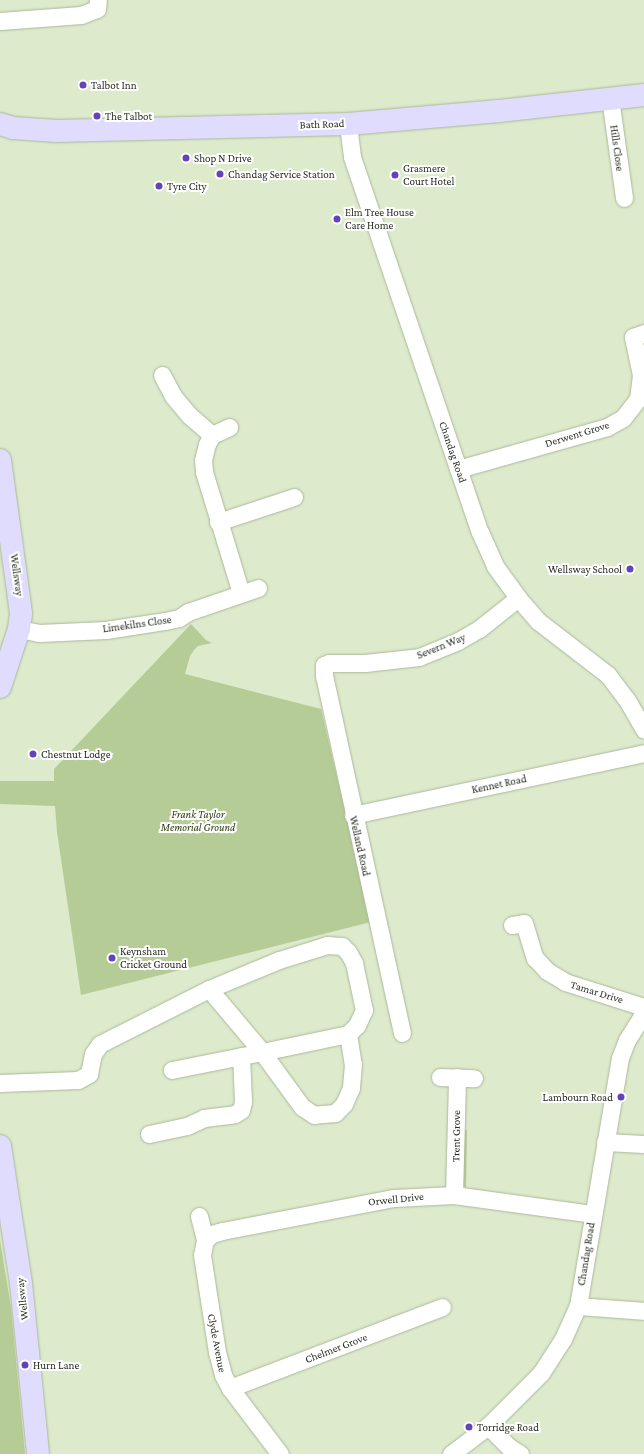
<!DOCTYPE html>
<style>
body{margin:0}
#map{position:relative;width:644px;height:1454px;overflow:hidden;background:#ddebcc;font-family:"Crimson Pro",serif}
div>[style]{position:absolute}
.green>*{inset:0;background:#b5cc96}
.roads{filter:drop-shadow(0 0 1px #abb79a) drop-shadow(0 0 1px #abb79a)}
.minor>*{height:17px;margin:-8.5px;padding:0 8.5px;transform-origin:8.5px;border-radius:8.5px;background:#fff}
.major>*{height:22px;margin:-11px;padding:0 11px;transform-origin:11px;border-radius:11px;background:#dfdcfe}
.dots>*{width:11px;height:11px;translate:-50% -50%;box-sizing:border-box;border:2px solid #fff;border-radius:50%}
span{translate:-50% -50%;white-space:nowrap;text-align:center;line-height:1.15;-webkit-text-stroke:4px #fff;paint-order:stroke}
.poi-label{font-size:11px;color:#272c21}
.left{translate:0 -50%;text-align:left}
.right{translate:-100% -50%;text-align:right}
.street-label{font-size:11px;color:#272c21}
.park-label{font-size:11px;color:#2b3a0e;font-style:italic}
</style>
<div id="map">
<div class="green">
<div style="clip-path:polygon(191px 624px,206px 640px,212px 643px,198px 646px,194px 650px,190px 656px,185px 674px,321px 709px,371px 922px,81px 995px,57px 832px,55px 806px,0 804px,0 781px,54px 781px,54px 769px)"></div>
<div style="clip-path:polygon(461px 1130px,467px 1130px,466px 1188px,461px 1181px)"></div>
<div style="clip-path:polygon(0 1240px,11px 1308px,25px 1454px,0 1454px)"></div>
</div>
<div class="roads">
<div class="minor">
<div style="left:0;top:21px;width:81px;rotate:-4.2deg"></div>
<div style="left:81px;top:15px;width:17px;rotate:-21deg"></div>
<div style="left:97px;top:9px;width:9px;rotate:-84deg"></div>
<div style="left:610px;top:98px;width:101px;rotate:82deg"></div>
<div style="left:348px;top:124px;width:33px;rotate:83deg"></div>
<div style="left:352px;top:157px;width:396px;rotate:71.2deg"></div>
<div style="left:480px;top:532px;width:37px;rotate:66deg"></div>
<div style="left:495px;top:566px;width:39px;rotate:54deg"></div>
<div style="left:518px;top:598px;width:30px;rotate:49deg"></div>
<div style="left:538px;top:621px;width:88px;rotate:37.6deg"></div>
<div style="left:608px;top:675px;width:31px;rotate:53deg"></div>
<div style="left:627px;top:700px;width:34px;rotate:60deg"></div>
<div style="left:162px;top:375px;width:24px;rotate:62deg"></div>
<div style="left:173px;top:396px;width:26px;rotate:50deg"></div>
<div style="left:190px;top:416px;width:29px;rotate:41deg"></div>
<div style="left:212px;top:435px;width:10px;rotate:119deg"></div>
<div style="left:207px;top:444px;width:16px;rotate:104deg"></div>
<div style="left:203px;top:460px;width:12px;rotate:85deg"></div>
<div style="left:204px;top:472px;width:127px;rotate:73deg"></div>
<div style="left:212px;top:435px;width:19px;rotate:-25deg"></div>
<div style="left:458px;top:469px;width:155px;rotate:-15.7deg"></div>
<div style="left:607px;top:427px;width:18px;rotate:-29deg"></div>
<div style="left:623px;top:418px;width:24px;rotate:-52deg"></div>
<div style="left:638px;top:399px;width:24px;rotate:-83deg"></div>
<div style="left:641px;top:375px;width:39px;rotate:-102deg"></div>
<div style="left:633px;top:337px;width:12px;rotate:-20deg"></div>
<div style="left:218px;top:522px;width:80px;rotate:-18.2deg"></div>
<div style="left:19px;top:629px;width:20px;rotate:11deg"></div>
<div style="left:39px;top:633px;width:67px;rotate:-2.6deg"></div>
<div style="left:106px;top:630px;width:60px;rotate:-8.7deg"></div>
<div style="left:165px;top:621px;width:14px;rotate:-12deg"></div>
<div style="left:179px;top:618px;width:11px;rotate:-34deg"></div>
<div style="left:188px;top:612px;width:74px;rotate:-18.9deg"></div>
<div style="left:353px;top:815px;width:298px;rotate:-12deg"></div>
<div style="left:512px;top:925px;width:12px;rotate:-9deg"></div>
<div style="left:524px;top:923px;width:37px;rotate:73deg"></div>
<div style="left:535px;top:958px;width:18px;rotate:47deg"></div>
<div style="left:547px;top:971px;width:21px;rotate:31deg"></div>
<div style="left:565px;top:982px;width:83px;rotate:17.6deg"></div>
<div style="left:209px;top:989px;width:82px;rotate:49.9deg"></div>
<div style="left:262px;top:1052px;width:88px;rotate:-11.8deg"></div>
<div style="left:402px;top:1033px;width:365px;rotate:-102.3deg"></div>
<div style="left:324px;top:676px;width:11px;rotate:-90deg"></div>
<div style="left:324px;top:665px;width:5px;rotate:-22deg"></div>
<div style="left:329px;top:663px;width:36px"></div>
<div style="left:365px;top:663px;width:54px;rotate:-6.3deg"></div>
<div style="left:419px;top:657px;width:42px;rotate:-22.3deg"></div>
<div style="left:458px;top:641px;width:24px;rotate:-30deg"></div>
<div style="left:479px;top:629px;width:50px;rotate:-38.5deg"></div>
<div style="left:440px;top:1077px;width:34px;rotate:2deg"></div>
<div style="left:0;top:1083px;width:78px;rotate:-2.2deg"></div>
<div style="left:78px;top:1080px;width:13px;rotate:-29deg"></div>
<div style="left:89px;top:1074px;width:20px;rotate:-79deg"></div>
<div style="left:93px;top:1054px;width:12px;rotate:-55deg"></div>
<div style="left:100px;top:1044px;width:122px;rotate:-26.8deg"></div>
<div style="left:209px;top:989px;width:76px;rotate:-22.5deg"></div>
<div style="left:279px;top:960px;width:50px;rotate:-17.4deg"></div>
<div style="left:327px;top:945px;width:15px;rotate:4deg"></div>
<div style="left:342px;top:946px;width:8px;rotate:45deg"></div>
<div style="left:348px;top:952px;width:13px;rotate:61deg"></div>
<div style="left:354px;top:963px;width:48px;rotate:78deg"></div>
<div style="left:364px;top:1010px;width:17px;rotate:115deg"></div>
<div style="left:357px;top:1025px;width:13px;rotate:135deg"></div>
<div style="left:348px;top:1034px;width:30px;rotate:81deg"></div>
<div style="left:353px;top:1064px;width:24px;rotate:95deg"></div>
<div style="left:351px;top:1088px;width:17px;rotate:114deg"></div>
<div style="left:344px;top:1104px;width:13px;rotate:135deg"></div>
<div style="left:335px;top:1113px;width:21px;rotate:175deg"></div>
<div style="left:314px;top:1115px;width:14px;rotate:-146deg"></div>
<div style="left:302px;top:1107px;width:68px;rotate:-126deg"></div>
<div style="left:262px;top:1052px;width:92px;rotate:168.7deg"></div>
<div style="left:149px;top:1134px;width:39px;rotate:-12deg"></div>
<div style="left:187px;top:1126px;width:19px;rotate:-25deg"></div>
<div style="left:204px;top:1118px;width:31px;rotate:-7deg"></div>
<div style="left:235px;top:1114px;width:7px;rotate:-34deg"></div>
<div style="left:241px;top:1110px;width:9px;rotate:-77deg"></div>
<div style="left:243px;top:1101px;width:45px;rotate:-92.5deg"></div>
<div style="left:605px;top:1142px;width:39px;rotate:3deg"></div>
<div style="left:454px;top:1195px;width:118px;rotate:-88.5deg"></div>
<div style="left:199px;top:1216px;width:25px;rotate:76deg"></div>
<div style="left:205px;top:1240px;width:15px;rotate:101deg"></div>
<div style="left:202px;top:1255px;width:98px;rotate:81.2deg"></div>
<div style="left:217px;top:1352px;width:24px;rotate:75deg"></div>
<div style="left:223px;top:1375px;width:15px;rotate:62deg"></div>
<div style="left:230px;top:1388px;width:83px;rotate:52.9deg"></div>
<div style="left:205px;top:1240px;width:9px;rotate:-41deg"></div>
<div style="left:212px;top:1234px;width:10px;rotate:-17deg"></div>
<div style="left:222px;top:1231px;width:175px;rotate:-10.9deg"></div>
<div style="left:394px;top:1198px;width:60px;rotate:-2.9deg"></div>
<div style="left:454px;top:1195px;width:139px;rotate:7.8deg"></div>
<div style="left:578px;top:1306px;width:66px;rotate:4.3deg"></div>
<div style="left:230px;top:1388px;width:227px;rotate:-20.9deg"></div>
<div style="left:488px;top:1426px;width:30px;rotate:45deg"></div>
<div style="left:509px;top:1447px;width:13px;rotate:32deg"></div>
<div style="left:451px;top:1454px;width:46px;rotate:-37.1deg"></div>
<div style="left:488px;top:1426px;width:75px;rotate:-45deg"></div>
<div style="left:541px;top:1373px;width:40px;rotate:-57.1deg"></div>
<div style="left:563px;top:1339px;width:36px;rotate:-66deg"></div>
<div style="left:578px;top:1306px;width:252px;rotate:-80.4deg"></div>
<div style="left:620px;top:1058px;width:19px;rotate:-69deg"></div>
<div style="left:627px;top:1040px;width:32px;rotate:-58deg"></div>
</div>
<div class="major">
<div style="left:0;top:124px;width:14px;rotate:17deg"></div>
<div style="left:13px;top:128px;width:44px;rotate:3.9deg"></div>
<div style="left:57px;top:131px;width:291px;rotate:-1.4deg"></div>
<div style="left:348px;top:124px;width:152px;rotate:-4.9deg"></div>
<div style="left:499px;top:111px;width:146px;rotate:-6.3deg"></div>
<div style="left:0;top:460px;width:155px;rotate:82.2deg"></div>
<div style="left:21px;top:614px;width:15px;rotate:98deg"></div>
<div style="left:19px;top:629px;width:61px;rotate:108.1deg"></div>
<div style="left:0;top:1146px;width:139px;rotate:81.3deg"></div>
<div style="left:21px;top:1283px;width:172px;rotate:84.3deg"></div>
</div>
</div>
<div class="dots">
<div style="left:83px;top:85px;background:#6144bc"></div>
<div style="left:97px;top:116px;background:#6144bc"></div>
<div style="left:186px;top:158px;background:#6144bc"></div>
<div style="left:220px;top:174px;background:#6144bc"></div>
<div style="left:395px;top:175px;background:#6144bc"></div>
<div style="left:159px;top:186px;background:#6144bc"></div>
<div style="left:337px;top:219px;background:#6144bc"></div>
<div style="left:630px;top:569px;background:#6144bc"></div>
<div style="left:33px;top:754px;background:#6144bc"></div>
<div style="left:112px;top:958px;background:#6144bc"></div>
<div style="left:621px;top:1097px;background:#6144bc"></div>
<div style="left:25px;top:1365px;background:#6144bc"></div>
<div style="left:469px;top:1427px;background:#6144bc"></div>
</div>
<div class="poi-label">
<span class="left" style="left:91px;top:85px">Talbot Inn</span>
<span class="left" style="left:105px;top:116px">The Talbot</span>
<span class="left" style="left:194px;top:158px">Shop N Drive</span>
<span class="left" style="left:403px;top:175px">Grasmere<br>Court Hotel</span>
<span class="left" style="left:228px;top:174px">Chandag Service Station</span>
<span class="left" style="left:167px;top:186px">Tyre City</span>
<span class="left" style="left:345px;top:219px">Elm Tree House<br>Care Home</span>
<span class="right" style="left:622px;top:569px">Wellsway School</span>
<span class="left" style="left:41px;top:754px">Chestnut Lodge</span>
<span class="left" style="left:120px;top:958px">Keynsham<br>Cricket Ground</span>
<span class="right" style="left:613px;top:1097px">Lambourn Road</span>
<span class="left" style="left:33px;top:1365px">Hurn Lane</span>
<span class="left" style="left:477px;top:1427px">Torridge Road</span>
</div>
<div class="street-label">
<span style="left:322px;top:124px;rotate:-2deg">Bath Road</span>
<span style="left:617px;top:148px;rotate:82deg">Hills Close</span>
<span style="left:577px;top:434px;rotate:-17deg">Derwent Grove</span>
<span style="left:453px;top:452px;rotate:71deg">Chandag Road</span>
<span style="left:17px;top:575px;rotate:82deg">Wellsway</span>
<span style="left:137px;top:624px;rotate:-8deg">Limekilns Close</span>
<span style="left:441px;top:646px;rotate:-22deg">Severn Way</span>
<span style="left:499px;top:784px;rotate:-12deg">Kennet Road</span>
<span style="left:360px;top:846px;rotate:77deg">Welland Road</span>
<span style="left:597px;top:992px;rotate:17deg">Tamar Drive</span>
<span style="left:456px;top:1136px;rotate:-89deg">Trent Grove</span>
<span style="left:396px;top:1199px;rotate:-6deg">Orwell Drive</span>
<span style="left:586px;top:1254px;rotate:-81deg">Chandag Road</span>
<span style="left:22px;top:1299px;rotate:-96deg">Wellsway</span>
<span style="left:217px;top:1343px;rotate:79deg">Clyde Avenue</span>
<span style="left:336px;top:1348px;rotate:-21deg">Chelmer Grove</span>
</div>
<div class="park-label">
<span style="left:198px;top:821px">Frank Taylor<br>Memorial Ground</span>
</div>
</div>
